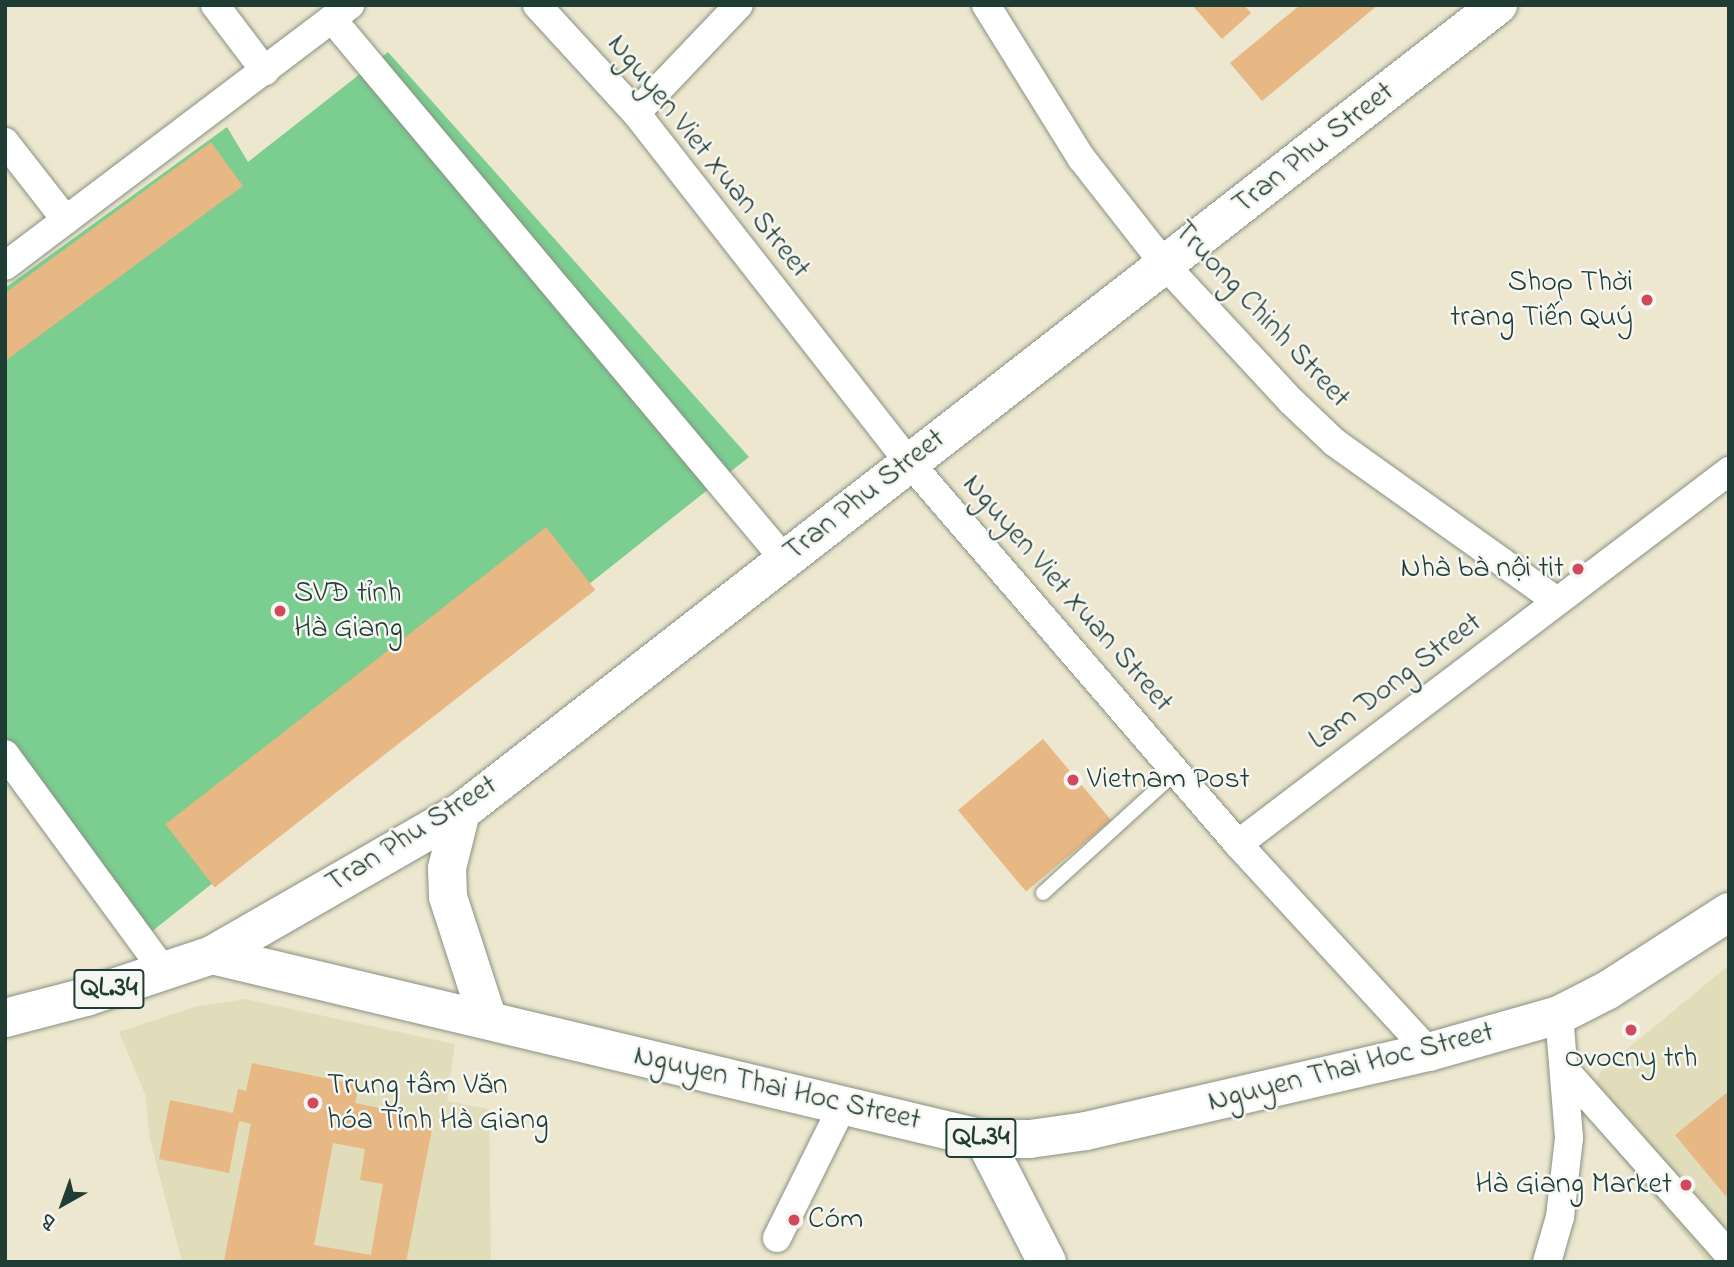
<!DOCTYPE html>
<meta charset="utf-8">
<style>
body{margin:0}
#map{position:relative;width:1734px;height:1267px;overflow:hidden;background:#eee7cf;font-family:"Indie Flower",sans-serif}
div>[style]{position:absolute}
.built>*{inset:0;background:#e1dcba}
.green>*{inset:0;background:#7bcd90}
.building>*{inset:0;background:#e7b784;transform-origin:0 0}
.roads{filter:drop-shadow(0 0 2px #869282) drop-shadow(0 0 2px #869282)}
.lane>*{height:14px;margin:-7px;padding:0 7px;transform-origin:7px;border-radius:7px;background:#fff}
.street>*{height:28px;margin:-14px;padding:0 14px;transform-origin:14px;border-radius:14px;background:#fff}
.secondary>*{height:38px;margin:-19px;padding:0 19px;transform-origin:19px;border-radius:19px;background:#fff}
.highway>*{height:38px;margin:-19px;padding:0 19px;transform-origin:19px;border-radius:19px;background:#fff}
.dots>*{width:19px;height:19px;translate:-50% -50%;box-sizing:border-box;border:4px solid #f6f6f2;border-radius:50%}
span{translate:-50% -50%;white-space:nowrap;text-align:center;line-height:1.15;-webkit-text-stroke:5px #f6f6f2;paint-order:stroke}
.shield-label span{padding:2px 5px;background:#f6f6f2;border:2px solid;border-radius:5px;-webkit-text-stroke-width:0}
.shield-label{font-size:28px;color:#1f3d34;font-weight:700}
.street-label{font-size:30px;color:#1f3d34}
.poi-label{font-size:30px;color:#1f3d34}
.right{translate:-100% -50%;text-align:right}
.left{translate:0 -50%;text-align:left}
.frame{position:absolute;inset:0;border:7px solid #1f3d34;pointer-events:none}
.north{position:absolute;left:28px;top:1169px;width:70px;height:70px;-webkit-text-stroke:5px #f6f6f2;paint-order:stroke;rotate:220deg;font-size:19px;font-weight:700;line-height:28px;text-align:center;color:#1f3d34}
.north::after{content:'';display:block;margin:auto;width:24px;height:32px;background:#1f3d34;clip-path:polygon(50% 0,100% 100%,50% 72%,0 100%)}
</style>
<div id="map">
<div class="built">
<div style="clip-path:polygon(1729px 965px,1729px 1262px,1707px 1262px,1581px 1109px,1602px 1070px)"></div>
<div style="clip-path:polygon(245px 999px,455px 1044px,447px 1101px,489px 1109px,491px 1262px,182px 1262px,150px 1140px,145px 1094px,119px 1032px,194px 1007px)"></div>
</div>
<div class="green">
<div style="clip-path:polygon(388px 52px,749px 457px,136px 944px,5px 765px,5px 288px,227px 127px,248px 162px)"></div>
</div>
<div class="building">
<div style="clip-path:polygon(1192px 5px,1244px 5px,1251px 13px,1222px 39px)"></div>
<div style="clip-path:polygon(1300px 5px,1378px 5px,1262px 101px,1230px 63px)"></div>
<div style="clip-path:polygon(211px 142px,243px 186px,5px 361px,5px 293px)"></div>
<div style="left:546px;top:527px;width:80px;height:483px;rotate:52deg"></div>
<div style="left:1043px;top:739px;width:106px;height:111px;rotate:50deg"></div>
<div style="clip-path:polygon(evenodd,252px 1063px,359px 1085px,355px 1103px,434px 1119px,406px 1262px,224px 1261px,251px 1124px,239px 1121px,229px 1173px,159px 1159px,170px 1100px,233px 1113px,238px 1089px,246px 1091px,252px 1063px,333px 1143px,365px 1149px,360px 1180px,383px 1184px,371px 1255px,314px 1245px,333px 1143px)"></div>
<div style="clip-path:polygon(1729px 1091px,1729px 1200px,1675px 1135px)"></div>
</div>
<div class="roads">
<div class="lane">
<div style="left:1043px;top:893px;width:180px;rotate:-42.3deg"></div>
</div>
<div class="street">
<div style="left:215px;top:5px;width:83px;rotate:52.9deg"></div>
<div style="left:537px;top:5px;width:147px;rotate:47.5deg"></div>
<div style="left:636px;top:113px;width:443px;rotate:52deg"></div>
<div style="left:909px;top:462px;width:504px;rotate:49.26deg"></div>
<div style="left:1238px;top:844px;width:282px;rotate:47.4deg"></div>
<div style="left:986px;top:5px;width:181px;rotate:58.1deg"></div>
<div style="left:1082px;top:159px;width:135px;rotate:51.9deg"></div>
<div style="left:1165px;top:265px;width:185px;rotate:47.2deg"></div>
<div style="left:1291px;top:401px;width:59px;rotate:43.6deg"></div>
<div style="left:1334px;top:442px;width:274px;rotate:35.5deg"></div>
<div style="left:332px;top:19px;width:704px;rotate:50.07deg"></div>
<div style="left:636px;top:113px;width:149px;rotate:-46.4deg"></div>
<div style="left:5px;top:142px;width:99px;rotate:52deg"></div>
<div style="left:5px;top:266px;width:433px;rotate:-37.1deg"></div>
<div style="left:5px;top:754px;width:269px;rotate:53.8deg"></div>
<div style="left:1238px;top:844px;width:617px;rotate:-37.22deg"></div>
<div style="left:1565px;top:1070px;width:247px;rotate:48.4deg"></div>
<div style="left:777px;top:1238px;width:148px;rotate:-63.6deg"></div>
<div style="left:1547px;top:1262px;width:47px;rotate:-73.9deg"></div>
<div style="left:1560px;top:1217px;width:80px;rotate:-83.5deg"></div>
<div style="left:1569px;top:1138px;width:123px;rotate:-94.6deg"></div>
</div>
<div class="secondary">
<div style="left:212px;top:955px;width:287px;rotate:-29.9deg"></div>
<div style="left:461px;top:812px;width:1314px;rotate:-37.89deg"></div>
<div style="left:984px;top:1139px;width:138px;rotate:62.9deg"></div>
</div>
<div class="highway">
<div style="left:461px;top:812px;width:58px;rotate:104deg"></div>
<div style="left:447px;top:868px;width:29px;rotate:88deg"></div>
<div style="left:448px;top:897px;width:129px;rotate:72deg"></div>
<div style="left:5px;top:1018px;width:84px;rotate:-14.5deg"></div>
<div style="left:86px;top:997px;width:133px;rotate:-18.4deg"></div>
<div style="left:212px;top:955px;width:794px;rotate:13.41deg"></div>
<div style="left:984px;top:1139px;width:46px"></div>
<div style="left:1030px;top:1139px;width:57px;rotate:-8.1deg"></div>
<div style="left:1086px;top:1131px;width:352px;rotate:-13deg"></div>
<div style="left:1429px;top:1052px;width:135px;rotate:-15.9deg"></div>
<div style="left:1559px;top:1015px;width:55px;rotate:-27deg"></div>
<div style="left:1608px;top:990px;width:144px;rotate:-32.8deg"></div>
</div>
</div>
<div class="dots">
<div style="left:1647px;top:300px;background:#d1495b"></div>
<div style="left:1578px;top:569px;background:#d1495b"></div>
<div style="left:280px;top:611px;background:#d1495b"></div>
<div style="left:1073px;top:780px;background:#d1495b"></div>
<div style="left:1631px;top:1030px;background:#d1495b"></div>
<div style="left:313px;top:1103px;background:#d1495b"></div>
<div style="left:1686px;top:1185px;background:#d1495b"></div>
<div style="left:794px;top:1220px;background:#d1495b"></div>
</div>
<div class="shield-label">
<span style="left:109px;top:989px">QL.34</span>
<span style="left:981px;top:1138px">QL.34</span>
</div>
<div class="street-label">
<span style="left:1314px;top:149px;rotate:-38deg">Tran Phu Street</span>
<span style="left:708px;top:157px;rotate:51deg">Nguyen Viet Xuan Street</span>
<span style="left:1261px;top:315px;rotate:47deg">Truong Chinh Street</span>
<span style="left:865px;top:496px;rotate:-38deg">Tran Phu Street</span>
<span style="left:1067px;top:594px;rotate:49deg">Nguyen Viet Xuan Street</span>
<span style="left:1396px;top:682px;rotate:-37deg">Lam Dong Street</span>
<span style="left:412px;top:835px;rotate:-32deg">Tran Phu Street</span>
<span style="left:1351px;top:1068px;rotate:-14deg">Nguyen Thai Hoc Street</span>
<span style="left:777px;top:1089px;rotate:13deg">Nguyen Thai Hoc Street</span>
</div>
<div class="poi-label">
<span class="right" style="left:1633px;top:300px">Shop Thời<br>trang Tiến Quý</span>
<span class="right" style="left:1564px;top:569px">Nhà bà nội tit</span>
<span class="left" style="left:294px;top:611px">SVĐ tỉnh<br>Hà Giang</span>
<span class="left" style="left:1087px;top:780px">Vietnam Post</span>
<span style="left:1631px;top:1059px">Ovocny trh</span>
<span class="left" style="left:327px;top:1103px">Trung tâm Văn<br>hóa Tỉnh Hà Giang</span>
<span class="right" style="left:1672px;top:1185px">Hà Giang Market</span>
<span class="left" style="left:808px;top:1220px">Cóm</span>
</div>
<div class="frame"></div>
<div class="north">B</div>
</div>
